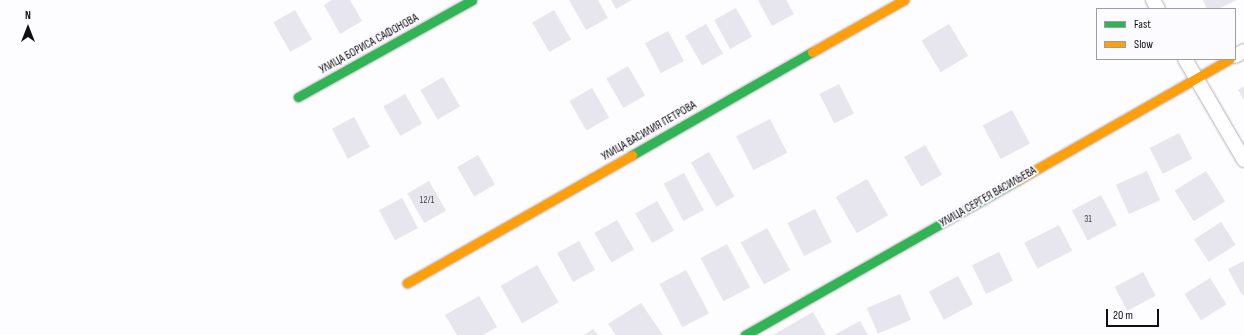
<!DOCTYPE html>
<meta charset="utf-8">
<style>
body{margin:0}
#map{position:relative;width:1244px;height:335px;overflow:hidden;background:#fdfcfe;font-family:"Sofia Sans Condensed",sans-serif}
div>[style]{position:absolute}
.building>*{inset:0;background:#e7e5ee;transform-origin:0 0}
.roads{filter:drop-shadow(0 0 1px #b1b0b2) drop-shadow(0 0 1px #b1b0b2)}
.street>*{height:14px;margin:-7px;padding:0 7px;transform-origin:7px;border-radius:7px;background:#fff}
.fast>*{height:9px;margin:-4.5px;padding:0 4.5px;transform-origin:4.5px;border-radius:4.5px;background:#30b455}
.slow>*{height:9px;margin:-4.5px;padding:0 4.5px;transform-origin:4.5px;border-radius:4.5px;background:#ff9f0a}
span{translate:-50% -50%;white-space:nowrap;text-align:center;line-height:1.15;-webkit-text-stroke:4px #fcfbff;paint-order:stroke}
.number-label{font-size:10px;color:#46454a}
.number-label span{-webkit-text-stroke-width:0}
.street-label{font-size:12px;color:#0f0e11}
.legend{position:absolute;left:1096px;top:8px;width:140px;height:52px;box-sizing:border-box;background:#fcfbff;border:1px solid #9d9ca0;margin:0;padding:5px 7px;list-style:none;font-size:12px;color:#0f0e11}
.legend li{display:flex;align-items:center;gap:8px;height:20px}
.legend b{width:20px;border:1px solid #9d9ca0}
.north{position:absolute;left:8px;top:8px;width:40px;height:40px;-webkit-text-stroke:3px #fcfbff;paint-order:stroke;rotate:0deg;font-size:11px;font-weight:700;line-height:16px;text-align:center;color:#0f0e11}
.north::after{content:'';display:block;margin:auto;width:14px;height:18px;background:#0f0e11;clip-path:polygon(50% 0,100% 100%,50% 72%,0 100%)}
.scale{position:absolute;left:1106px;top:309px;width:53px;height:18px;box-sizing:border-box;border:2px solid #0f0e11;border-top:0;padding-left:5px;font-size:12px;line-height:14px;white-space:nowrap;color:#0f0e11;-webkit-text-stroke:3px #fcfbff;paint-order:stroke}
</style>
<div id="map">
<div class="building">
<div style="clip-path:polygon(332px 0,350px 0,362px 21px,340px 34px,324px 5px)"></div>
<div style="clip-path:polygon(569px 0,598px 0,608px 18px,586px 30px)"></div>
<div style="clip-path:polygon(611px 0,632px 0,616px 9px)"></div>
<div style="clip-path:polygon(758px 0,786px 0,794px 14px,772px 26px)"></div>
<div style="clip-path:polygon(1203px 0,1237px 0,1218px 9px,1207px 9px)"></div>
<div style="left:736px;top:8px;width:33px;height:25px;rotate:61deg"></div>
<div style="left:295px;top:10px;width:34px;height:25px;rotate:60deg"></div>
<div style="left:554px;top:10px;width:34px;height:25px;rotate:60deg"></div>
<div style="left:706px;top:24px;width:34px;height:24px;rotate:60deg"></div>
<div style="left:949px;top:24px;width:37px;height:32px;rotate:59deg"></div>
<div style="left:668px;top:31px;width:34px;height:26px;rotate:62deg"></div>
<div style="left:628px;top:66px;width:34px;height:25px;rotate:60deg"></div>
<div style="left:443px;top:77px;width:34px;height:26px;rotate:60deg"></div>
<div style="left:839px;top:84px;width:33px;height:22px;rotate:63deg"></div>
<div style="clip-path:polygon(1244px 86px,1244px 100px,1238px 90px)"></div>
<div style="left:592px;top:88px;width:34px;height:26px;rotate:60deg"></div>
<div style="left:405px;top:94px;width:34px;height:25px;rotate:60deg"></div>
<div style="left:1012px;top:110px;width:38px;height:33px;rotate:62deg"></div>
<div style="left:354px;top:117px;width:34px;height:25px;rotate:62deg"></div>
<div style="left:770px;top:119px;width:38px;height:38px;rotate:63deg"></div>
<div style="left:1179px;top:133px;width:29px;height:33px;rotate:63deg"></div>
<div style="left:925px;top:145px;width:34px;height:24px;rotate:60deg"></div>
<div style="left:709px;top:152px;width:51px;height:21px;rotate:60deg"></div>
<div style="left:478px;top:155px;width:34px;height:24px;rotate:60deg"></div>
<div style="left:1147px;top:171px;width:32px;height:34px;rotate:66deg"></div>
<div style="left:1206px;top:171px;width:36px;height:37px;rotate:58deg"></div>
<div style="left:684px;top:173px;width:42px;height:23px;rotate:62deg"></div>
<div style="left:867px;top:179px;width:42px;height:36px;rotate:60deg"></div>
<div style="left:429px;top:181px;width:34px;height:25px;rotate:60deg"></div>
<div style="left:1101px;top:195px;width:34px;height:33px;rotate:62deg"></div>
<div style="left:402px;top:198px;width:34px;height:26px;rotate:62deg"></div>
<div style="left:657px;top:201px;width:34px;height:25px;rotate:60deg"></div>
<div style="left:815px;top:209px;width:37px;height:31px;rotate:63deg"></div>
<div style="left:617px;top:220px;width:34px;height:26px;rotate:60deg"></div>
<div style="left:1221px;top:222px;width:27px;height:32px;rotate:57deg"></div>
<div style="left:1059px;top:225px;width:29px;height:39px;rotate:63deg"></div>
<div style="left:767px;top:228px;width:48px;height:30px;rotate:61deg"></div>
<div style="left:579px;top:241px;width:33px;height:25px;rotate:61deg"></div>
<div style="left:727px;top:244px;width:49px;height:30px;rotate:62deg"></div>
<div style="left:999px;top:252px;width:32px;height:30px;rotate:64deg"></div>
<div style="clip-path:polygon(1244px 261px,1244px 294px,1242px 295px,1228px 269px)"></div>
<div style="left:537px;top:265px;width:43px;height:42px;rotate:60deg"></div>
<div style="left:686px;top:270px;width:49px;height:30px;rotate:62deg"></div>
<div style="left:1143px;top:272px;width:27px;height:32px;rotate:62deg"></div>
<div style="left:958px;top:276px;width:32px;height:33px;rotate:62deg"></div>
<div style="left:1210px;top:278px;width:31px;height:30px;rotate:58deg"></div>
<div style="left:900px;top:294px;width:28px;height:36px;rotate:67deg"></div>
<div style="clip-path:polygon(479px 296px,497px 327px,483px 335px,457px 335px,445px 315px)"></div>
<div style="clip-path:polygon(641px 303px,663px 335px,616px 335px,608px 324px)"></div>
<div style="clip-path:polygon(813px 312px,826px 335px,773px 335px)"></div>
<div style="clip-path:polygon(860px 321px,868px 335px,834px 335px)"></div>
<div style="clip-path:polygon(593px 329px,598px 335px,584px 335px)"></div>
</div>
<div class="roads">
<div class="street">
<div style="left:1153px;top:0;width:10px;rotate:61deg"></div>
<div style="left:1235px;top:56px;width:10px;rotate:-29deg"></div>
<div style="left:1185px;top:59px;width:117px;rotate:59.7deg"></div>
</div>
<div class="fast">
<div style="left:298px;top:97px;width:199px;rotate:-29.1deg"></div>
<div style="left:632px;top:155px;width:207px;rotate:-29.8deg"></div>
<div style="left:745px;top:335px;width:312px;rotate:-29.6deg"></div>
</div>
<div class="slow">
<div style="left:812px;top:52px;width:106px;rotate:-29.5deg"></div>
<div style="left:1016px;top:181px;width:246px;rotate:-29.7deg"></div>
<div style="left:407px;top:283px;width:259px;rotate:-29.6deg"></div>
</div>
</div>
<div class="number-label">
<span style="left:427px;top:201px">12/1</span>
<span style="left:1088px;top:220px">31</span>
</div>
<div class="street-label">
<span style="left:369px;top:44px;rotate:-29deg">УЛИЦА БОРИСА САФОНОВА</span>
<span style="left:649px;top:131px;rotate:-30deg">УЛИЦА ВАСИЛИЯ ПЕТРОВА</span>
<span style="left:988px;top:197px;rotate:-30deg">УЛИЦА СЕРГЕЯ ВАСИЛЬЕВА</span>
</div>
<ul class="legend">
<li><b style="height:5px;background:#30b455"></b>Fast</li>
<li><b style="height:5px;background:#ff9f0a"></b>Slow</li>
</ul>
<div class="north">N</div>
<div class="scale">20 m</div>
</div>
